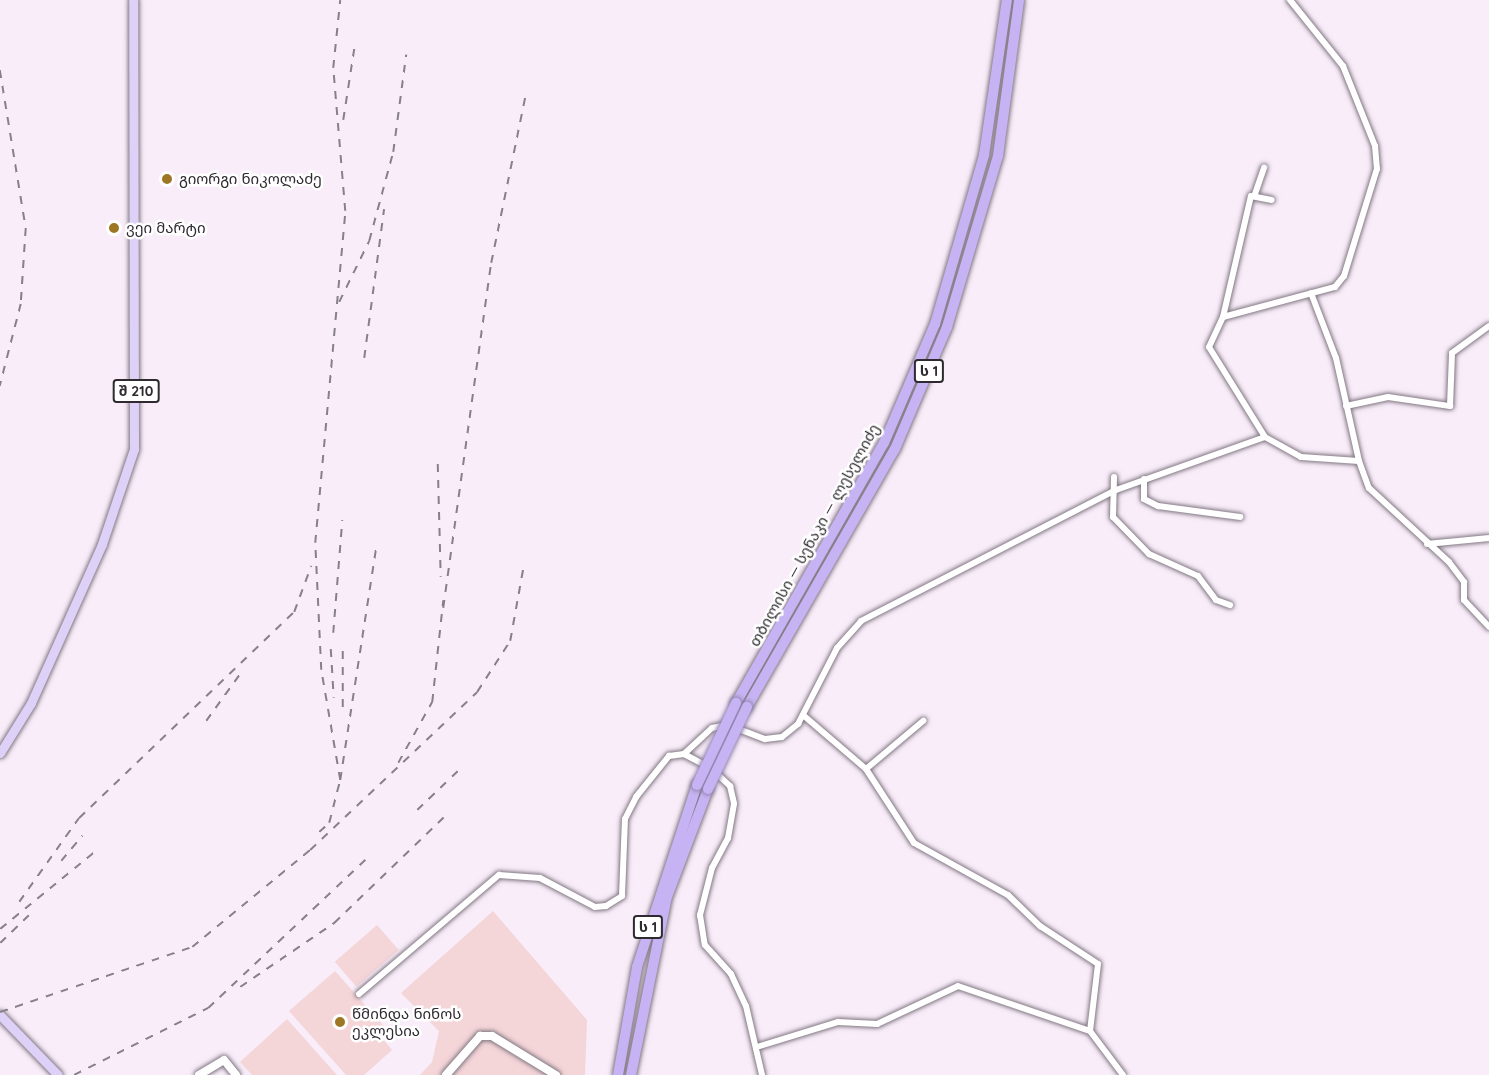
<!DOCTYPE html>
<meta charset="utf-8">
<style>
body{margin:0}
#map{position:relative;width:1489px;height:1075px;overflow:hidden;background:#f8edf9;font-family:Quicksand,"Noto Sans Georgian",sans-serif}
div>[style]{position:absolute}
.green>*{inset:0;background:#f4d5d8;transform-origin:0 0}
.roads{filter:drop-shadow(0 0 2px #827883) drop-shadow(0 0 2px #827883)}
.street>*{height:6px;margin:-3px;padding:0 3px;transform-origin:3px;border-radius:3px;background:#fff}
.secondary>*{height:8px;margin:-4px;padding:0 4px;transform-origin:4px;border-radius:4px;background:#fff}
.primary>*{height:9px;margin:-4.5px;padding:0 4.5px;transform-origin:4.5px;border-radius:4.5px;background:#ddd1f8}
.highway>*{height:10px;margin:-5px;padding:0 5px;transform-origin:5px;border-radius:5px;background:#c6b3f3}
.rail>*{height:1.5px;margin-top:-0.75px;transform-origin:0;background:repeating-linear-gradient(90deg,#878088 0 8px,transparent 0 16px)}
.bridges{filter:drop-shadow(0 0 2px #9183ae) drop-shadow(0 0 2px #9183ae)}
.highway-bridge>*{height:10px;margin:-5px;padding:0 5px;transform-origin:5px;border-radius:5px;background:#c6b3f3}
.dots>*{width:16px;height:16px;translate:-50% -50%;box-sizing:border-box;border:3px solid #fff;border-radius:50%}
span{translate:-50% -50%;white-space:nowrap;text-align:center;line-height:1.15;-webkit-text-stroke:5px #fff;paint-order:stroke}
.shield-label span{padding:2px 4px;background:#fff;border:2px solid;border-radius:4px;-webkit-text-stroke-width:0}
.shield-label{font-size:14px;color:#2e2a2f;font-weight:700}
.poi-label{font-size:15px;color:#2e2a2f}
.left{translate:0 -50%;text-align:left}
.street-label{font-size:15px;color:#2e2a2f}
</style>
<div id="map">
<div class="green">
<div style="clip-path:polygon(493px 911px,587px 1020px,585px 1075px,420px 1075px,432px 1062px,439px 1031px,401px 993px)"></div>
<div style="left:377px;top:925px;width:33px;height:56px;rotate:49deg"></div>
<div style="clip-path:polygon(335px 971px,389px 1032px,382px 1038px,392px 1050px,364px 1075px,346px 1075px,289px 1011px)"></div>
<div style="clip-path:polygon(287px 1019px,337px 1075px,252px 1075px,240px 1062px)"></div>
</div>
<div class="roads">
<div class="street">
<div style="left:1255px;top:194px;width:28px;rotate:-71deg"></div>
<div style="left:1311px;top:293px;width:70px;rotate:69deg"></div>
<div style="left:1336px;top:358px;width:106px;rotate:77.4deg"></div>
<div style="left:1223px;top:317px;width:116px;rotate:-15deg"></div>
<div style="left:1335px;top:287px;width:14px;rotate:-51deg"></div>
<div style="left:1344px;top:276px;width:112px;rotate:-72.9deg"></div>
<div style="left:1377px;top:169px;width:23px;rotate:-95deg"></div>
<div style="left:1375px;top:146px;width:86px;rotate:-111.8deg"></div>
<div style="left:1343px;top:66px;width:85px;rotate:-128.8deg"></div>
<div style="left:1346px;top:406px;width:43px;rotate:-12.1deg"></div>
<div style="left:1388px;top:397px;width:63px;rotate:8.3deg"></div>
<div style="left:1450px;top:406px;width:53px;rotate:-87.8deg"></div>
<div style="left:1452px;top:353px;width:46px;rotate:-36.1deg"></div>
<div style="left:1265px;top:437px;width:106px;rotate:-121.9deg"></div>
<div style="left:1209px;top:347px;width:33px;rotate:-65deg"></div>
<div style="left:1223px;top:317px;width:124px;rotate:-77deg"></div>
<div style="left:1251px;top:196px;width:21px;rotate:11deg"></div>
<div style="left:1114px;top:477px;width:40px;rotate:91.4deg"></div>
<div style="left:1113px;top:517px;width:52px;rotate:45.8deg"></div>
<div style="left:1149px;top:554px;width:54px;rotate:24.2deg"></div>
<div style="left:1198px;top:576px;width:30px;rotate:53deg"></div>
<div style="left:1216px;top:600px;width:15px;rotate:20deg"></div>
<div style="left:1144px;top:479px;width:20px;rotate:90deg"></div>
<div style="left:1144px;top:499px;width:16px;rotate:27deg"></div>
<div style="left:1158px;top:506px;width:83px;rotate:7.6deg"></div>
<div style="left:1427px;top:544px;width:62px;rotate:-5.5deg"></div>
<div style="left:803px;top:715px;width:83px;rotate:40.6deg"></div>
<div style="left:866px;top:769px;width:75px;rotate:-40.1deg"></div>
<div style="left:736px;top:728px;width:31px;rotate:21deg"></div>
<div style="left:765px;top:739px;width:17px;rotate:-7deg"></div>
<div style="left:782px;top:737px;width:21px;rotate:-39deg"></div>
<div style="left:798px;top:724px;width:85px;rotate:-62.8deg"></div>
<div style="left:837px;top:648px;width:36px;rotate:-48deg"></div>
<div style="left:861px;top:621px;width:287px;rotate:-27.2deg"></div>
<div style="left:1116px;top:490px;width:158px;rotate:-19.6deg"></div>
<div style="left:1265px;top:437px;width:41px;rotate:29.1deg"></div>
<div style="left:1301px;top:457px;width:58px;rotate:3.9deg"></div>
<div style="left:1359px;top:461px;width:29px;rotate:70deg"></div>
<div style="left:1369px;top:488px;width:109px;rotate:42.8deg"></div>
<div style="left:1449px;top:562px;width:25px;rotate:53deg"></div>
<div style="left:1464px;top:582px;width:18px;rotate:90deg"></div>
<div style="left:1464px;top:600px;width:37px;rotate:47deg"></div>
<div style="left:684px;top:754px;width:38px;rotate:-43deg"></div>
<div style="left:712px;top:728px;width:14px;rotate:-12deg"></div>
<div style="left:866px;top:769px;width:88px;rotate:57deg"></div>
<div style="left:914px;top:843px;width:107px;rotate:29deg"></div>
<div style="left:1008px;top:895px;width:45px;rotate:44.1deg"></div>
<div style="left:1040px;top:926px;width:69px;rotate:33.2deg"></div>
<div style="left:1098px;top:964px;width:67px;rotate:96.8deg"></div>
<div style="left:1090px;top:1031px;width:55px;rotate:53.1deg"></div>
<div style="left:715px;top:772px;width:21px;rotate:43deg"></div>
<div style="left:730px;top:786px;width:18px;rotate:77deg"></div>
<div style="left:734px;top:804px;width:35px;rotate:100deg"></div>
<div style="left:728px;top:838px;width:34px;rotate:118deg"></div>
<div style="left:712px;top:868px;width:49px;rotate:104.3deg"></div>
<div style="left:700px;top:915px;width:30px;rotate:81deg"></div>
<div style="left:705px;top:945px;width:39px;rotate:48deg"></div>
<div style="left:731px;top:974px;width:35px;rotate:65deg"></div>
<div style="left:746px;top:1006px;width:71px;rotate:76.9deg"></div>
<div style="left:359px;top:994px;width:184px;rotate:-40.4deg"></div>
<div style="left:499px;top:875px;width:41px;rotate:4.2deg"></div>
<div style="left:540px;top:878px;width:62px;rotate:27.8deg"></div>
<div style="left:595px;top:907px;width:11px;rotate:-5deg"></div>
<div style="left:606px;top:906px;width:19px;rotate:-32deg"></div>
<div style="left:622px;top:896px;width:77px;rotate:-87.8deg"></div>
<div style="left:625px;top:819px;width:25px;rotate:-63deg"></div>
<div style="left:636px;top:797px;width:53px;rotate:-51.2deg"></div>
<div style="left:669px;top:756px;width:15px;rotate:-8deg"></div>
<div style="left:684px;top:754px;width:26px;rotate:28deg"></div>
<div style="left:760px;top:1046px;width:82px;rotate:-17.1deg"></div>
<div style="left:838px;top:1022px;width:39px;rotate:3deg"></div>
<div style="left:877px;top:1024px;width:89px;rotate:-25.1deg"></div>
<div style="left:958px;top:986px;width:139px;rotate:18.8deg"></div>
</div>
<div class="secondary">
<div style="left:199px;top:1075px;width:29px;rotate:-31deg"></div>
<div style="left:224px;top:1060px;width:19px;rotate:51deg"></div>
<div style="left:446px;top:1075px;width:52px;rotate:-48.9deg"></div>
<div style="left:480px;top:1036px;width:12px"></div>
<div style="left:492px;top:1036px;width:75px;rotate:31.4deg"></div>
</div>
<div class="primary">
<div style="left:0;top:753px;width:59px;rotate:-58.2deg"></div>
<div style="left:31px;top:703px;width:174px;rotate:-65.9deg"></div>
<div style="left:102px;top:544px;width:100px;rotate:-71.4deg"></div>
<div style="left:134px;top:449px;width:449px;rotate:-90.1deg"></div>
<div style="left:0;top:1015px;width:83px;rotate:46deg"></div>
</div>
<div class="highway">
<div style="left:736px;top:703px;width:299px;rotate:-60.4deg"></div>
<div style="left:884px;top:443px;width:129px;rotate:-66.8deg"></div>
<div style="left:935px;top:324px;width:176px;rotate:-73.8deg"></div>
<div style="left:984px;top:155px;width:157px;rotate:-81.6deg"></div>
<div style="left:747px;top:707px;width:297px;rotate:-60.2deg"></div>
<div style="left:895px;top:449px;width:133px;rotate:-66.9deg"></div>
<div style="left:947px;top:327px;width:178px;rotate:-73.4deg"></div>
<div style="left:998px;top:156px;width:157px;rotate:-82.3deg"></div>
<div style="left:618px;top:1075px;width:110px;rotate:-80deg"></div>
<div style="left:637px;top:967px;width:192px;rotate:-71.8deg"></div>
<div style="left:631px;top:1075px;width:182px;rotate:-78.6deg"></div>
<div style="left:667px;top:897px;width:116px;rotate:-69.2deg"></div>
</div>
</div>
<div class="rail">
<div style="left:0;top:70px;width:160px;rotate:80.7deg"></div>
<div style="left:26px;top:228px;width:76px;rotate:93.8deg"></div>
<div style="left:21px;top:304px;width:85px;rotate:104.4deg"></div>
<div style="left:343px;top:120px;width:72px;rotate:-81.2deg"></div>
<div style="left:339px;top:302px;width:68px;rotate:-63.8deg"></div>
<div style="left:369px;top:241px;width:92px;rotate:-74.9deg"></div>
<div style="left:393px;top:152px;width:98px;rotate:-82.4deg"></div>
<div style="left:364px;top:358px;width:150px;rotate:-82.4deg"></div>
<div style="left:438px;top:464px;width:113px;rotate:88.5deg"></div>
<div style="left:443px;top:608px;width:348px;rotate:-82.1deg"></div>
<div style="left:491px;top:263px;width:174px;rotate:-78.4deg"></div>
<div style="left:333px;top:633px;width:113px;rotate:-85.4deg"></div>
<div style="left:331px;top:649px;width:49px;rotate:86.5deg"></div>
<div style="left:343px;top:651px;width:58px;rotate:90deg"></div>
<div style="left:206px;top:721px;width:58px;rotate:-54.1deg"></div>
<div style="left:398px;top:763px;width:70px;rotate:-60.9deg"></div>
<div style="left:432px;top:702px;width:102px;rotate:-83.8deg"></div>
<div style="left:340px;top:780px;width:112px;rotate:-99.8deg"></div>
<div style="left:321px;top:670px;width:127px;rotate:-92.7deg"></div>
<div style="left:315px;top:543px;width:333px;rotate:-84.8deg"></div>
<div style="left:345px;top:211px;width:144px;rotate:-94.8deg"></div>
<div style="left:333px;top:68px;width:68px;rotate:-84.1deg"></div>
<div style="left:417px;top:810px;width:61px;rotate:-43.7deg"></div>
<div style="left:319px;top:832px;width:13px;rotate:-42deg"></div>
<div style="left:329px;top:823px;width:44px;rotate:-75.7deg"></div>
<div style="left:340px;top:780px;width:236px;rotate:-81.2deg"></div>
<div style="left:61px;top:861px;width:33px;rotate:-50deg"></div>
<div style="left:19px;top:902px;width:103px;rotate:-54.5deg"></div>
<div style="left:79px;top:818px;width:298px;rotate:-43.8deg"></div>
<div style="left:294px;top:612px;width:49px;rotate:-69.7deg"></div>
<div style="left:0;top:929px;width:125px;rotate:-39.2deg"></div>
<div style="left:0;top:943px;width:42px;rotate:-44deg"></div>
<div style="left:240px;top:987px;width:114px;rotate:-34.2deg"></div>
<div style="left:334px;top:923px;width:153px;rotate:-43.9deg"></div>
<div style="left:0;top:1012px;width:203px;rotate:-18.7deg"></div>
<div style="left:192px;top:947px;width:153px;rotate:-39.4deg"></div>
<div style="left:310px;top:850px;width:230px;rotate:-43.4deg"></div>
<div style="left:477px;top:692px;width:61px;rotate:-57.1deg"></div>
<div style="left:510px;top:641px;width:73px;rotate:-79.8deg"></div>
<div style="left:74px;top:1075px;width:150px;rotate:-26.6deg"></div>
<div style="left:208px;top:1008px;width:219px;rotate:-43.3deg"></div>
</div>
<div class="bridges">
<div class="highway-bridge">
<div style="left:697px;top:785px;width:91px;rotate:-64.6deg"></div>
<div style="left:708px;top:789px;width:91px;rotate:-64.6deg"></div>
</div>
</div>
<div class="dots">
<div style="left:167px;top:179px;background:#9e7724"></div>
<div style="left:114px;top:228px;background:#9e7724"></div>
<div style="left:340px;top:1022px;background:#9e7724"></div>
</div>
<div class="shield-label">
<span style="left:929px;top:371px">ს 1</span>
<span style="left:136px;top:391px">შ 210</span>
<span style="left:648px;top:927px">ს 1</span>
</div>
<div class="poi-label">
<span class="left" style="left:179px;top:179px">გიორგი ნიკოლაძე</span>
<span class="left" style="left:126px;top:228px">ვეი მარტი</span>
<span class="left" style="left:352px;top:1022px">წმინდა ნინოს<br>ეკლესია</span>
</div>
<div class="street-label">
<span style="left:814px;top:535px;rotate:-61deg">თბილისი — სენაკი — ლესელიძე</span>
</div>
</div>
